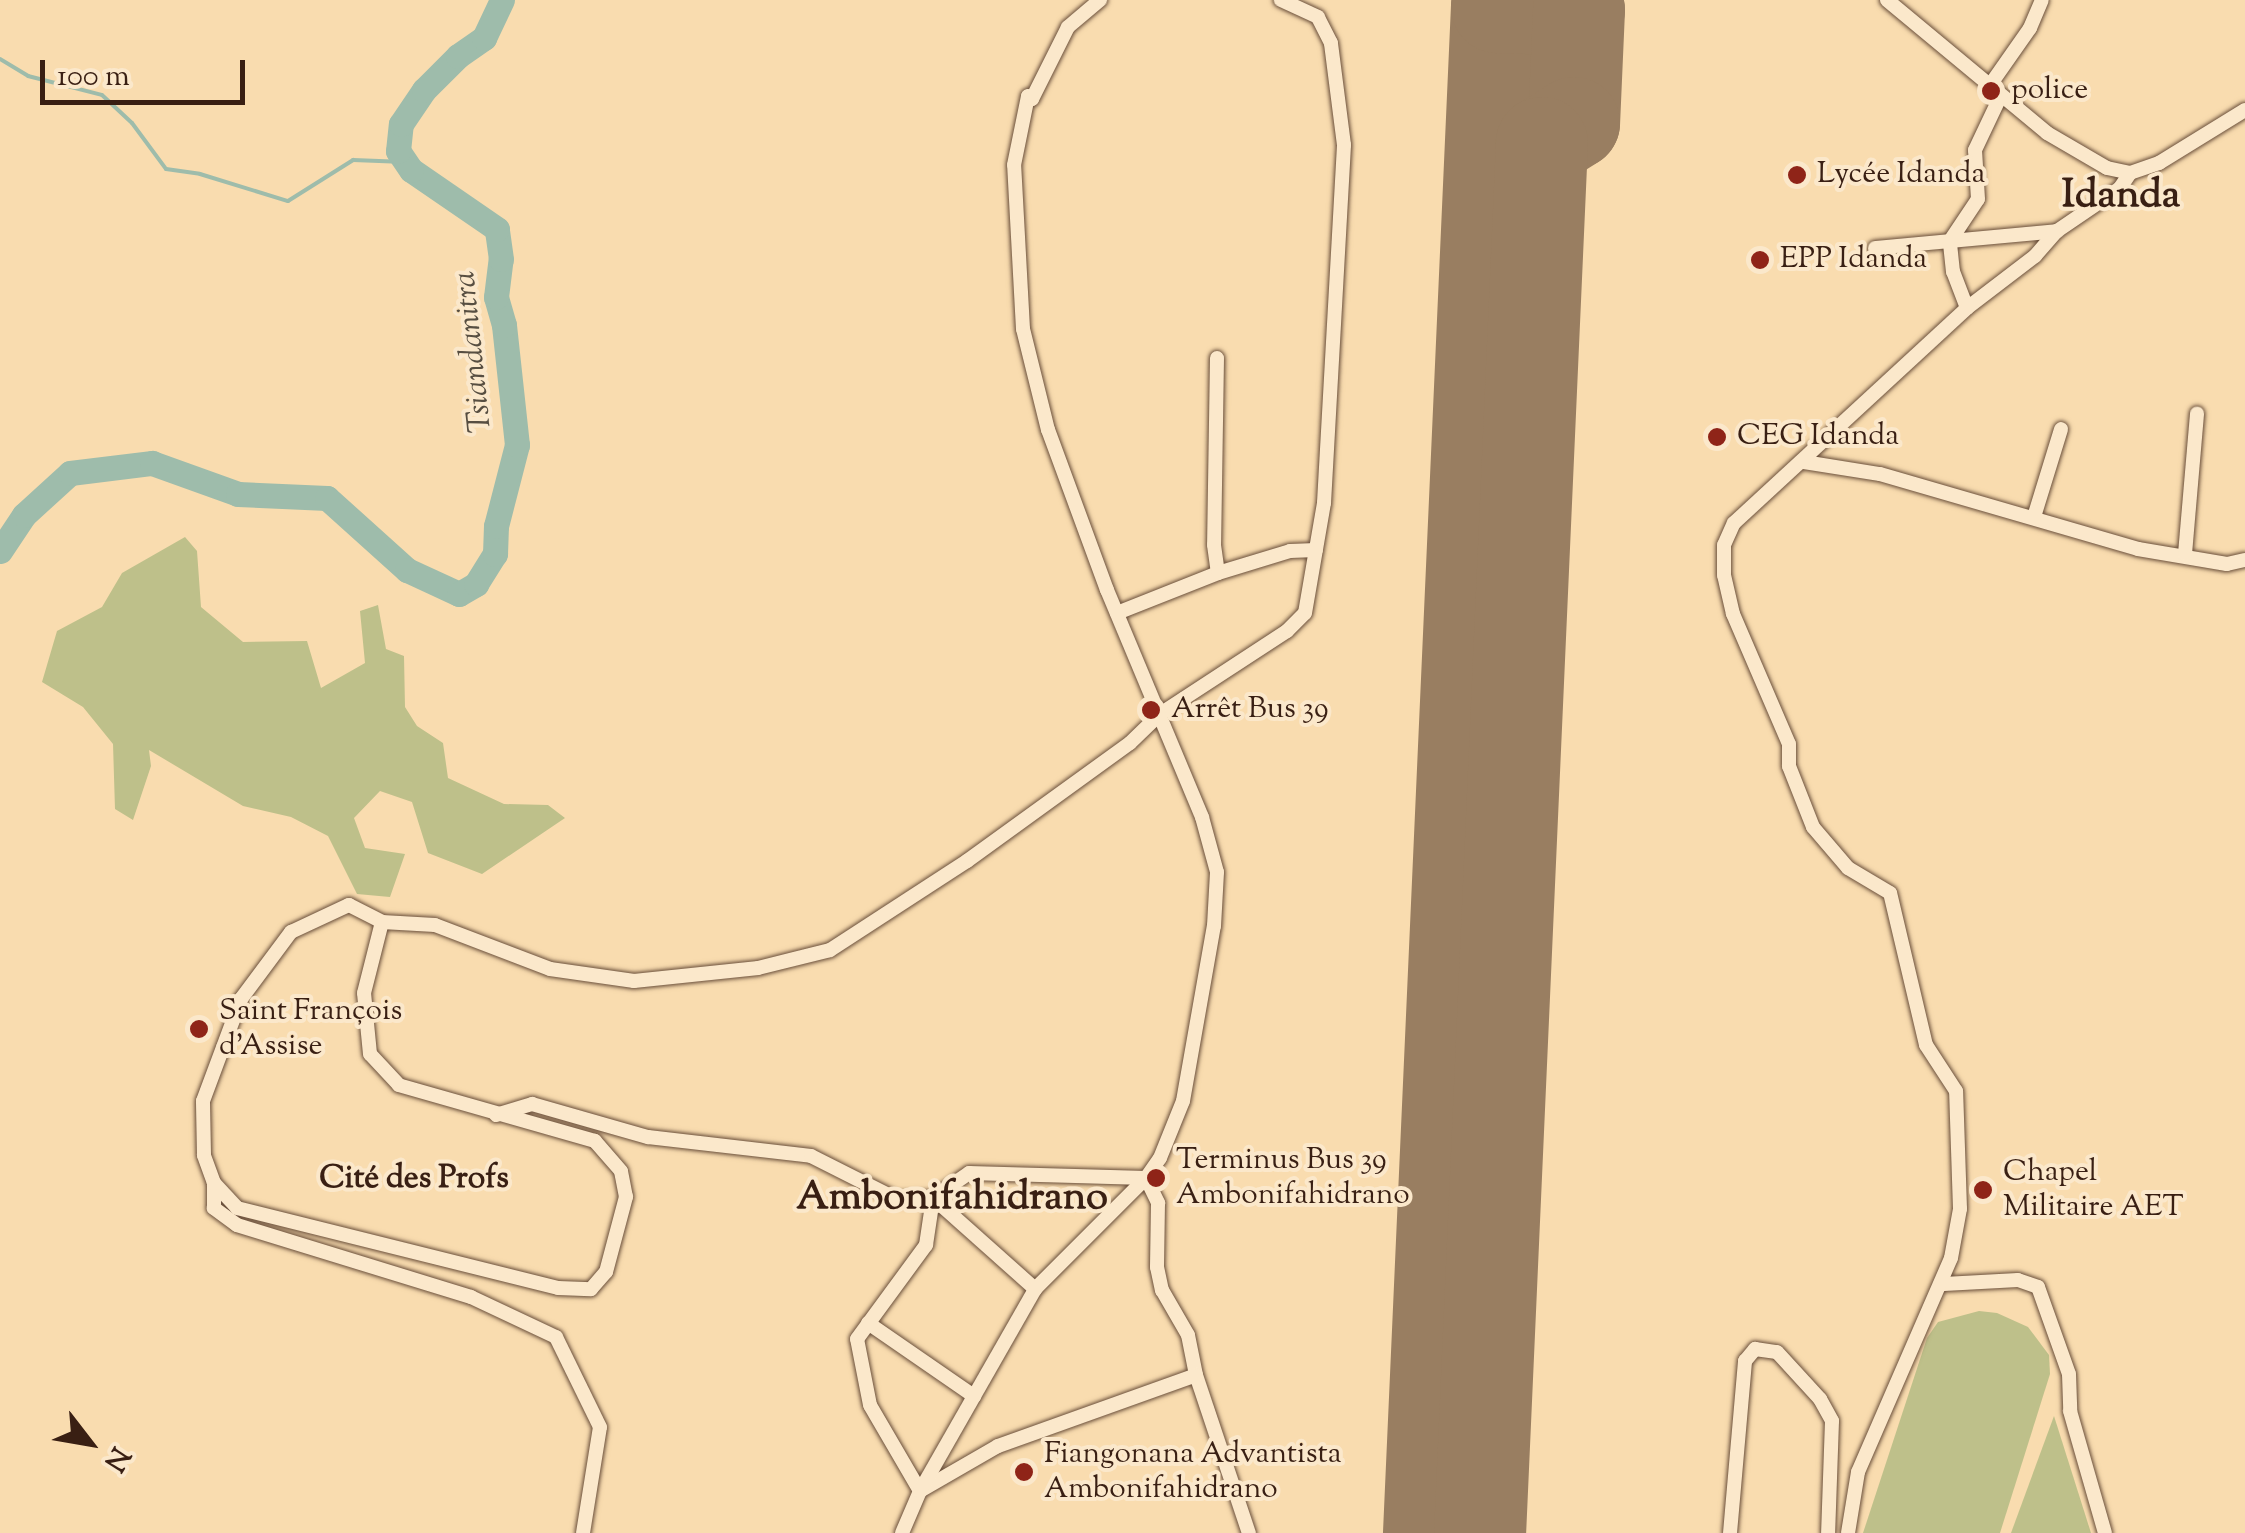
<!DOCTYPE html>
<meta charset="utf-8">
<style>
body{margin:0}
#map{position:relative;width:2245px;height:1533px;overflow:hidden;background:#f9dcaf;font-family:"Sorts Mill Goudy",serif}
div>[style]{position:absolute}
.green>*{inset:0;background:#bec08a}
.stream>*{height:4px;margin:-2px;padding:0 2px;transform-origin:2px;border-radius:2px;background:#9ebcab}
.river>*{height:25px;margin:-12.5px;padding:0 12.5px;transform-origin:12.5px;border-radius:12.5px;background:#9ebcab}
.runway>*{height:92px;margin:-46px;padding:0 46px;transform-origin:46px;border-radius:46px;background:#997e61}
.roads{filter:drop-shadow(0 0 2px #694e3a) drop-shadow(0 0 2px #694e3a)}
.minor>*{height:14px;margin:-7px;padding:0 7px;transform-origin:7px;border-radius:7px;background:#fbe8cb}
.dots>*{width:28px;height:28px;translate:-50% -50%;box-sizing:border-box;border:5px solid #fbe8cb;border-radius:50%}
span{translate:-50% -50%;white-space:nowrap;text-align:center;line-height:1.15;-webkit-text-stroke:8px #fbe8cb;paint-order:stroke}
.poi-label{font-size:30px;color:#391f13}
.left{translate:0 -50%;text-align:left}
.water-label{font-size:32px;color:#574e41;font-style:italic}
.neighbourhood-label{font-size:32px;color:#391f13;font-weight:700}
.district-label{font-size:40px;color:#391f13;font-weight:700}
.north{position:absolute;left:40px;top:1393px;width:100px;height:100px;-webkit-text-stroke:8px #fbe8cb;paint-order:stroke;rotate:121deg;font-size:28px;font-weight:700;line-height:40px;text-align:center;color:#391f13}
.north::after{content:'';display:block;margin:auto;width:35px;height:45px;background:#391f13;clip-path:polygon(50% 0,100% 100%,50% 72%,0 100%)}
.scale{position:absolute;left:40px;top:60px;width:205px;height:45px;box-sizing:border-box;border:5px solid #391f13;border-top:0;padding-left:12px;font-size:30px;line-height:35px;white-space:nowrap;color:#391f13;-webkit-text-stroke:8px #fbe8cb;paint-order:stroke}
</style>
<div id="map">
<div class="green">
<div style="clip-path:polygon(185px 537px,197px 551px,201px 607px,243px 642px,307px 641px,321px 688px,365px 663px,360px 611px,378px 605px,386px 649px,404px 656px,405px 707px,417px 726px,443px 743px,448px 778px,504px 804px,548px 805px,565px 818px,482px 874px,428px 853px,412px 802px,380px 791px,354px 818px,365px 848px,405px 854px,390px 897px,357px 894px,328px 836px,291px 817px,243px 806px,149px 750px,151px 766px,133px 820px,115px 809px,113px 744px,83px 707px,42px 682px,57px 631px,102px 607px,122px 573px)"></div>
<div style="clip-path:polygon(1979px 1311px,1997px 1313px,2028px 1327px,2049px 1355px,2050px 1374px,2000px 1533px,1863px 1533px,1927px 1338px,1938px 1322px)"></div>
<div style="clip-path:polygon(2054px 1416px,2091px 1533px,2011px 1533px)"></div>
</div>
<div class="stream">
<div style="left:0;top:59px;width:33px;rotate:31deg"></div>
<div style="left:28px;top:76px;width:76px;rotate:14.4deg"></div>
<div style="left:102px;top:95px;width:41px;rotate:43deg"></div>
<div style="left:132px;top:123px;width:57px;rotate:53.5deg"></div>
<div style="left:166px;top:169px;width:34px;rotate:8deg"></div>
<div style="left:200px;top:174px;width:92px;rotate:17.1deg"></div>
<div style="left:288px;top:201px;width:77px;rotate:-32.2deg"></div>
<div style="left:353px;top:160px;width:52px;rotate:2.2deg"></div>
</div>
<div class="river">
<div style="left:0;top:551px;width:43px;rotate:-56.3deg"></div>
<div style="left:24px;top:515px;width:62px;rotate:-42.4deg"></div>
<div style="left:70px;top:473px;width:83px;rotate:-7deg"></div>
<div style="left:152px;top:463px;width:91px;rotate:19.8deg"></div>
<div style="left:238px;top:494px;width:89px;rotate:2.6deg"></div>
<div style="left:327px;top:498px;width:108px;rotate:42deg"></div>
<div style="left:407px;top:570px;width:57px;rotate:24.8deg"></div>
<div style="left:459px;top:594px;width:20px;rotate:-30deg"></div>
<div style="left:476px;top:584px;width:36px;rotate:-58deg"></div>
<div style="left:495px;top:554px;width:28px;rotate:-88deg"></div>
<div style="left:496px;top:526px;width:84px;rotate:-75.5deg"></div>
<div style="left:517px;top:445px;width:121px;rotate:-96.2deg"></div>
<div style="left:504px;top:325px;width:29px;rotate:-106deg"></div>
<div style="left:496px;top:297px;width:38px;rotate:-83deg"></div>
<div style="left:501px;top:259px;width:30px;rotate:-98deg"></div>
<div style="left:497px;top:229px;width:104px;rotate:-145.5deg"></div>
<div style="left:411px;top:170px;width:23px;rotate:-124deg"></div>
<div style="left:398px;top:151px;width:27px;rotate:-84deg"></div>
<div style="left:401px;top:124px;width:41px;rotate:-55.9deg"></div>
<div style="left:424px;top:90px;width:48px;rotate:-45deg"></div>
<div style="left:458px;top:56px;width:32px;rotate:-35deg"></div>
<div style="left:484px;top:38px;width:42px;rotate:-64.7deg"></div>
</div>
<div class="runway">
<div style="left:1429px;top:1533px;width:1528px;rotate:-87.45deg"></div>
<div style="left:1497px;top:7px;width:82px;rotate:2.1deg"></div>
<div style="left:1579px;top:10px;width:113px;rotate:92.5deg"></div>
<div style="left:1574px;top:123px;width:38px;rotate:148deg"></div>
<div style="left:1542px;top:143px;width:1391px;rotate:92.55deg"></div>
</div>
<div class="roads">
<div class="minor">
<div style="left:1887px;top:0;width:208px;rotate:39.7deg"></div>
<div style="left:2047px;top:133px;width:69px;rotate:30.3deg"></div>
<div style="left:2107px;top:168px;width:24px;rotate:12deg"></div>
<div style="left:2130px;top:173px;width:31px;rotate:-19deg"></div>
<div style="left:2159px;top:163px;width:101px;rotate:-31.6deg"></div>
<div style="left:1988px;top:88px;width:73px;rotate:-55deg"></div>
<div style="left:2030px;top:28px;width:30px;rotate:-67deg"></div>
<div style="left:1875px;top:248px;width:183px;rotate:-5.3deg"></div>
<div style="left:1967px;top:308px;width:39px;rotate:-111deg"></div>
<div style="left:1953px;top:272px;width:31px;rotate:-96deg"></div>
<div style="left:1950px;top:241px;width:50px;rotate:-56.3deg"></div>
<div style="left:1978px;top:199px;width:49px;rotate:-93.5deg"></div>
<div style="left:1975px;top:150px;width:59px;rotate:-64.7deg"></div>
<div style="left:1217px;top:358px;width:187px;rotate:90.9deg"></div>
<div style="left:1214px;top:545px;width:28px;rotate:82deg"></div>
<div style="left:1804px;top:462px;width:77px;rotate:9deg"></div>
<div style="left:1880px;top:474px;width:269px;rotate:16.2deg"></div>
<div style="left:2138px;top:549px;width:90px;rotate:9.6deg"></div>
<div style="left:2227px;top:564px;width:18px;rotate:-13deg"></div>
<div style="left:2034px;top:517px;width:92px;rotate:-72.9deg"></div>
<div style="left:2185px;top:554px;width:141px;rotate:-85.1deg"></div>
<div style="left:1117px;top:613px;width:109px;rotate:-21.6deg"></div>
<div style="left:1218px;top:573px;width:75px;rotate:-17deg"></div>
<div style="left:1290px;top:551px;width:26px;rotate:-2deg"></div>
<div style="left:496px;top:1115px;width:38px;rotate:-17deg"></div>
<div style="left:532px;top:1104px;width:121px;rotate:15.9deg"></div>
<div style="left:648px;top:1137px;width:164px;rotate:6.6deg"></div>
<div style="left:811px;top:1156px;width:95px;rotate:26.8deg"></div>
<div style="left:896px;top:1199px;width:37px;rotate:-2deg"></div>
<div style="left:933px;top:1198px;width:44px;rotate:-34.8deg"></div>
<div style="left:969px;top:1173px;width:177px;rotate:1.6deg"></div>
<div style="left:1146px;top:1178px;width:28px;rotate:64deg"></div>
<div style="left:1158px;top:1203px;width:64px;rotate:90.9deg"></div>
<div style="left:1157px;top:1267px;width:24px;rotate:78deg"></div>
<div style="left:1162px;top:1290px;width:52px;rotate:60deg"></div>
<div style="left:1188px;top:1335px;width:41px;rotate:78.7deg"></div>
<div style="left:1196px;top:1375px;width:167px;rotate:71.5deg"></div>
<div style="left:214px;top:1183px;width:34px;rotate:47deg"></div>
<div style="left:237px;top:1208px;width:331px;rotate:14deg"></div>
<div style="left:558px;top:1288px;width:33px;rotate:2deg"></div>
<div style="left:591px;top:1289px;width:23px;rotate:-49deg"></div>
<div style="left:606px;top:1272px;width:78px;rotate:-75.1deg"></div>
<div style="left:626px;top:1197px;width:26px;rotate:-101deg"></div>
<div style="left:621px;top:1171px;width:40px;rotate:-131deg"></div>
<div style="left:595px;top:1141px;width:204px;rotate:-164.1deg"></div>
<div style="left:399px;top:1085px;width:42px;rotate:-133.1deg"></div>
<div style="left:370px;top:1054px;width:61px;rotate:-95.6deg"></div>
<div style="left:364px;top:993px;width:73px;rotate:-75.8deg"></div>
<div style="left:933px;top:1198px;width:137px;rotate:41.7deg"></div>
<div style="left:1944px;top:1284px;width:74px;rotate:-3.1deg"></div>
<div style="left:2018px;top:1280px;width:21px;rotate:19deg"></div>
<div style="left:2038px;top:1287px;width:92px;rotate:70.4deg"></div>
<div style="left:2069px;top:1374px;width:37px;rotate:88deg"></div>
<div style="left:2070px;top:1411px;width:127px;rotate:74deg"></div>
<div style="left:868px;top:1323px;width:129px;rotate:34.6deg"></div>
<div style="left:920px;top:1491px;width:99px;rotate:-120.2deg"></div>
<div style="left:870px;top:1405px;width:67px;rotate:-101.1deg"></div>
<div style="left:857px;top:1339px;width:117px;rotate:-53.7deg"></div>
<div style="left:926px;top:1245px;width:48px;rotate:-81.5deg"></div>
<div style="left:920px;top:1491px;width:90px;rotate:-30deg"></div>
<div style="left:998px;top:1446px;width:210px;rotate:-19.7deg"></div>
<div style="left:583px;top:1533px;width:107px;rotate:-80.9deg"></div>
<div style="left:600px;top:1427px;width:100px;rotate:-116.1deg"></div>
<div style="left:556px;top:1337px;width:94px;rotate:-154.8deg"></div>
<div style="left:471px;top:1297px;width:245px;rotate:-162.9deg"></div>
<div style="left:237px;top:1225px;width:29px;rotate:-144deg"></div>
<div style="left:214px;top:1208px;width:25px;rotate:-90deg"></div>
<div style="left:214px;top:1183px;width:30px;rotate:-110deg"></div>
<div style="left:204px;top:1155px;width:54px;rotate:-91.1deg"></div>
<div style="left:203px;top:1101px;width:109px;rotate:-69.6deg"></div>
<div style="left:241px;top:999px;width:84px;rotate:-53.3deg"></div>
<div style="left:291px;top:932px;width:64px;rotate:-25deg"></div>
<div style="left:349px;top:905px;width:37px;rotate:27deg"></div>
<div style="left:382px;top:922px;width:53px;rotate:3.2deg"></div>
<div style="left:435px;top:925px;width:123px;rotate:20.9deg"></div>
<div style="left:550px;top:969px;width:85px;rotate:8.1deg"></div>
<div style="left:634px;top:981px;width:125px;rotate:-6deg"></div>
<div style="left:758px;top:968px;width:74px;rotate:-14deg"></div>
<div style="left:830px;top:950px;width:163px;rotate:-33deg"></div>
<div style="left:967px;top:861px;width:201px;rotate:-35.9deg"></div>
<div style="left:1130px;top:743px;width:42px;rotate:-44deg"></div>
<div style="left:1160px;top:714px;width:152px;rotate:-33.2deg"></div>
<div style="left:1287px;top:631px;width:25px;rotate:-45deg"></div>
<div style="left:1305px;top:613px;width:112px;rotate:-80.2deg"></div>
<div style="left:1324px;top:503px;width:359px;rotate:-86.8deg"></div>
<div style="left:1344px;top:145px;width:103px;rotate:-97.3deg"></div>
<div style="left:1331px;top:43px;width:29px;rotate:-117deg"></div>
<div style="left:1318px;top:17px;width:41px;rotate:-155.3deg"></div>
<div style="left:902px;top:1533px;width:46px;rotate:-66.8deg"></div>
<div style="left:920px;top:1491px;width:232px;rotate:-60.3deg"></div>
<div style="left:1035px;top:1289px;width:157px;rotate:-45deg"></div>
<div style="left:1146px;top:1178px;width:24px;rotate:-55deg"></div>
<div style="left:1160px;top:1158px;width:61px;rotate:-68deg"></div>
<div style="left:1183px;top:1101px;width:178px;rotate:-80deg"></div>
<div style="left:1214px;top:926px;width:54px;rotate:-86.8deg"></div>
<div style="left:1217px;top:872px;width:57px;rotate:-105.3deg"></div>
<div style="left:1202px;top:817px;width:246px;rotate:-112.7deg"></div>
<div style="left:1107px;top:590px;width:171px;rotate:-110.2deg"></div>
<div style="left:1048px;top:430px;width:104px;rotate:-103.9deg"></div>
<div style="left:1023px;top:329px;width:164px;rotate:-93.1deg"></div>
<div style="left:1014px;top:165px;width:70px;rotate:-78.5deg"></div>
<div style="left:1028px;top:96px;width:5px;rotate:37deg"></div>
<div style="left:1032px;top:99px;width:80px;rotate:-63.4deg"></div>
<div style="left:1068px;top:27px;width:42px;rotate:-40.2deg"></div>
<div style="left:1730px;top:1533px;width:173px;rotate:-85deg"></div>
<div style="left:1745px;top:1361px;width:16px;rotate:-50deg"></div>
<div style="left:1755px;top:1349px;width:22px;rotate:8deg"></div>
<div style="left:1777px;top:1352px;width:64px;rotate:47.5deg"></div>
<div style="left:1820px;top:1399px;width:25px;rotate:61deg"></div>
<div style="left:1832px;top:1421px;width:112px;rotate:92deg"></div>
<div style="left:1848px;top:1533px;width:62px;rotate:-80.7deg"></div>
<div style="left:1858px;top:1472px;width:233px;rotate:-66.5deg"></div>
<div style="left:1951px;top:1258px;width:50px;rotate:-79.6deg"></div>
<div style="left:1960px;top:1209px;width:118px;rotate:-91.9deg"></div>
<div style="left:1956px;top:1091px;width:55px;rotate:-123.1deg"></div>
<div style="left:1926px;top:1045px;width:156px;rotate:-103.3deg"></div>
<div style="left:1890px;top:893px;width:49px;rotate:-149.2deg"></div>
<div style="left:1848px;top:868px;width:54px;rotate:-130.5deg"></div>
<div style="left:1813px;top:827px;width:66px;rotate:-111.5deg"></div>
<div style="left:1789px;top:766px;width:22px;rotate:-90deg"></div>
<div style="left:1789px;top:744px;width:142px;rotate:-113.3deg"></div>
<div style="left:1733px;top:614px;width:40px;rotate:-103deg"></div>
<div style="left:1724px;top:575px;width:30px;rotate:-90deg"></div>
<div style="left:1724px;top:545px;width:24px;rotate:-66deg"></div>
<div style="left:1734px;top:523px;width:317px;rotate:-42.7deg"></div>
<div style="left:1967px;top:308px;width:86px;rotate:-37.4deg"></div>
<div style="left:2035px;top:256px;width:33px;rotate:-49deg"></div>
<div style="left:2057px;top:231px;width:76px;rotate:-34.3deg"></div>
<div style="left:2120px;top:188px;width:18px;rotate:-56deg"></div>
</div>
</div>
<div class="dots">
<div style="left:1991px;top:91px;background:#8f2418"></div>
<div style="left:1797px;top:175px;background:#8f2418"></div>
<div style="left:1760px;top:260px;background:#8f2418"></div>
<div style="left:1717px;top:437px;background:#8f2418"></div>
<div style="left:1151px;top:710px;background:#8f2418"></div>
<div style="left:199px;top:1029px;background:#8f2418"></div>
<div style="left:1156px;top:1178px;background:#8f2418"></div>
<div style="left:1983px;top:1190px;background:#8f2418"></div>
<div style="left:1024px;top:1472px;background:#8f2418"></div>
</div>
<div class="poi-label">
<span class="left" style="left:2011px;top:91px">police</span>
<span class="left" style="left:1817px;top:175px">Lycée Idanda</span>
<span class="left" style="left:1780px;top:260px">EPP Idanda</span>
<span class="left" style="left:1737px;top:437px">CEG Idanda</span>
<span class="left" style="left:1171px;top:710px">Arrêt Bus 39</span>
<span class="left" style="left:219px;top:1029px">Saint François<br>d'Assise</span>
<span class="left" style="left:1176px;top:1178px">Terminus Bus 39<br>Ambonifahidrano</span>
<span class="left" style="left:2003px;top:1190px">Chapel<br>Militaire AET</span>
<span class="left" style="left:1044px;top:1472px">Fiangonana Advantista<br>Ambonifahidrano</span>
</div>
<div class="water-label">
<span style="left:474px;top:352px;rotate:-96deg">Tsiandanitra</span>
</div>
<div class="neighbourhood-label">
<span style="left:414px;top:1179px">Cité des Profs</span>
</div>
<div class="district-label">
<span style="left:2121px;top:197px">Idanda</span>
<span style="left:952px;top:1199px">Ambonifahidrano</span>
</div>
<div class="north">N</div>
<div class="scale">100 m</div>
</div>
